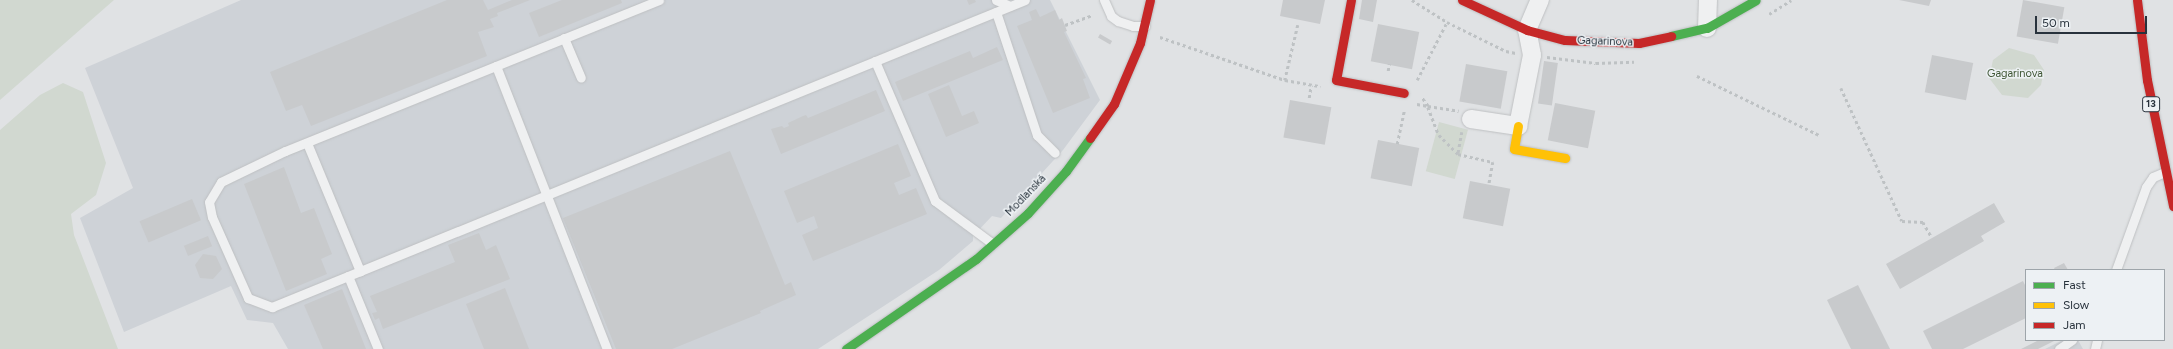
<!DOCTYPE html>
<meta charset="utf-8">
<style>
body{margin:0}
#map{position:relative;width:2173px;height:349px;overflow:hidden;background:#e0e2e4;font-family:Figtree,sans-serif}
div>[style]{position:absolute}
.built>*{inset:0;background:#ced2d7}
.green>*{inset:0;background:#d1d8d0;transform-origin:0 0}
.building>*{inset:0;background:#c8cacc;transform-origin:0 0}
.path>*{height:2.5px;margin-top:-1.25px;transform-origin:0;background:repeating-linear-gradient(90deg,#bec2c4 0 3px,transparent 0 6px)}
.roads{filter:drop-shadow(0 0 1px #bec0c2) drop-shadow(0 0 1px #bec0c2)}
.lane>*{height:9px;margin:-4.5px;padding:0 4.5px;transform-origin:4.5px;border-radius:4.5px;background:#eff0f1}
.street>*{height:18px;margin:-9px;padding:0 9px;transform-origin:9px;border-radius:9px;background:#eff0f1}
.fast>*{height:9px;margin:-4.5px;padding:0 4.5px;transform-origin:4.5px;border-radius:4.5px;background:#4caf50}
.slow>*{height:9px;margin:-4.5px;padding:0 4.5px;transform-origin:4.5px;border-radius:4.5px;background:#ffc107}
.jam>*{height:9px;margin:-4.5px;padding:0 4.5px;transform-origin:4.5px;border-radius:4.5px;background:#c62828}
span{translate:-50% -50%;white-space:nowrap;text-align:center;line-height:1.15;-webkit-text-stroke:3px #edf1f4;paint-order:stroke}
.shield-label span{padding:1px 3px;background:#edf1f4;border:1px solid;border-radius:3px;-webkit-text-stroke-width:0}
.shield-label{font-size:10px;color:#28323c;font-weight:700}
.street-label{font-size:11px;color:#28323c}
.park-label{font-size:11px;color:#405736}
.legend{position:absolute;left:2025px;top:269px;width:140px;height:72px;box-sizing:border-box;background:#edf1f4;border:1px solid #9ea5aa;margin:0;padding:5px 7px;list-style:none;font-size:12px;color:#28323c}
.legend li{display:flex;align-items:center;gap:8px;height:20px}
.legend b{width:20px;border:1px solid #9ea5aa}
.scale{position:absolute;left:2035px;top:16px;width:112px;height:18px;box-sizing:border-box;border:2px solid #28323c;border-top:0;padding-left:5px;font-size:12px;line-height:14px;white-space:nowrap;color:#28323c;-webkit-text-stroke:3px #edf1f4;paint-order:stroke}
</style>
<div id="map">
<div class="built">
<div style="clip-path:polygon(241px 0,1050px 0,1100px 100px,1063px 150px,1001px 218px,992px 216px,973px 236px,973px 241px,939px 270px,818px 349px,288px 349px,273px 323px,247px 320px,231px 286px,124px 332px,80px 218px,133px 188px,85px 68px)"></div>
<div style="clip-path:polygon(2063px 340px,2078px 340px,2083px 349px,2045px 349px)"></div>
</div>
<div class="green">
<div style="clip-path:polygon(0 0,114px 0,0 100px)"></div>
<div style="clip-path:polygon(2009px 48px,2034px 55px,2044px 70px,2041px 85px,2028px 98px,2002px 95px,1989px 78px,1993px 60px)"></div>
<div style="clip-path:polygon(63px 83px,83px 92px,106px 163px,96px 195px,71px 214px,74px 235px,118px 349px,0 349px,0 130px,40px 95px)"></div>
<div style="left:1439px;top:122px;width:30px;height:51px;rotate:15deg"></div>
</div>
<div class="building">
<div style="clip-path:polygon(447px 0,483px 0,488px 10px,512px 0,530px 0,497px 13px,498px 16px,490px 19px,494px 27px,478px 32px,487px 56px,311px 126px,302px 105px,286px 111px,270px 72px)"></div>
<div style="clip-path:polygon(562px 0,621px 0,622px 3px,539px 37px,529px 13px)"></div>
<div style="clip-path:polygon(967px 0,975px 0,976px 2px,969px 5px)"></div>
<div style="clip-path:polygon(1283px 0,1325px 0,1320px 24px,1280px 16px)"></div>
<div style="clip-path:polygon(1362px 0,1377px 0,1373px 22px,1359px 19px)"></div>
<div style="clip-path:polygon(1899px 0,1931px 0,1929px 6px)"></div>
<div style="left:2023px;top:0;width:42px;height:37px;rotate:10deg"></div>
<div style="clip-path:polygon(1036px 9px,1040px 17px,1055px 10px,1059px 20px,1062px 18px,1067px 31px,1064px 32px,1086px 78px,1083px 79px,1090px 98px,1053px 113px,1017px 26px,1032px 20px,1029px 12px)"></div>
<div style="left:1378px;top:24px;width:42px;height:38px;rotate:11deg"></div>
<div style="left:1100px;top:34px;width:14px;height:4px;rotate:30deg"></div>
<div style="clip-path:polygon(997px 47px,1003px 60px,903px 101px,895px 82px,970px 51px,973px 58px)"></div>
<div style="left:1932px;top:55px;width:42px;height:38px;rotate:11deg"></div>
<div style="left:1544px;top:61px;width:14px;height:43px;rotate:8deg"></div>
<div style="left:1466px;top:64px;width:42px;height:38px;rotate:10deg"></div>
<div style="clip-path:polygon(949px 85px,962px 116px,974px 111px,979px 123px,946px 137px,928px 94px)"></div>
<div style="clip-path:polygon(876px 90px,885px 111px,781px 154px,771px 129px,782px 126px,784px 128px,789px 126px,788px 123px,803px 116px,806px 115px,808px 118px)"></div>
<div style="left:1290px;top:100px;width:42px;height:38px;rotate:10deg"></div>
<div style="left:1555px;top:103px;width:41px;height:38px;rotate:11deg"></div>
<div style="left:1378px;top:140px;width:42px;height:39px;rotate:11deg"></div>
<div style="clip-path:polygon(898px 144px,911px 176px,894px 183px,899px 195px,916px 188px,927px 214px,813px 261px,802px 235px,818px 228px,814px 216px,797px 223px,784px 191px)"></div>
<div style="clip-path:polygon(730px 151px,785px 285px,791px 282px,796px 295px,760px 311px,761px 313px,672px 349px,616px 349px,563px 218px)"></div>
<div style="clip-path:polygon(284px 167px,301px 213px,314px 208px,332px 254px,321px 259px,327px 274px,286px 291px,244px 184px)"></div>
<div style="left:1470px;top:181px;width:41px;height:38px;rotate:11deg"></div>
<div style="left:192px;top:199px;width:23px;height:57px;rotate:67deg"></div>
<div style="clip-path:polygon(1994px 203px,2005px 222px,1981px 236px,1984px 241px,1900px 289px,1886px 264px)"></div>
<div style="clip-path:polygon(479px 233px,486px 250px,496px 245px,510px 279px,383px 329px,379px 318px,375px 320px,372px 313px,377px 312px,370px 296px,455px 262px,448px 245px)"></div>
<div style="left:208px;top:236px;width:11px;height:26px;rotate:68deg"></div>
<div style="clip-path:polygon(203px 254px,216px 256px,222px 269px,213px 279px,200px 278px,195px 265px)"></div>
<div style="clip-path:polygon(2064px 263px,2068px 270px,2055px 270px,2054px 268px)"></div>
<div style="clip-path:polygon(2023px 281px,2026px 287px,2026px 318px,1963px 349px,1932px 349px,1923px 331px)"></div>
<div style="clip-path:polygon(1858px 285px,1890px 349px,1851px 349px,1827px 300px)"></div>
<div style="clip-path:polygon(505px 288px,529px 349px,484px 349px,466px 304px)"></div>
<div style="clip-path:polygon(342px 289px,366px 349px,323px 349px,304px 305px)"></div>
<div style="clip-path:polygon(2039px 340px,2056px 340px,2038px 349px,2021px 349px)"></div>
</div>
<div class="path">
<div style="left:1412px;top:0;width:41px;rotate:32.2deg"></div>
<div style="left:1447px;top:22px;width:66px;rotate:26.2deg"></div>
<div style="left:1506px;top:51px;width:10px;rotate:11deg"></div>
<div style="left:1769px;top:14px;width:26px;rotate:-32deg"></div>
<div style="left:1065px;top:25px;width:29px;rotate:-20deg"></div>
<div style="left:1298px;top:25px;width:57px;rotate:103.3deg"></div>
<div style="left:1285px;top:80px;width:36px;rotate:10deg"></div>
<div style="left:1160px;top:37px;width:132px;rotate:19deg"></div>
<div style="left:1547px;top:57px;width:49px;rotate:7deg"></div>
<div style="left:1596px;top:63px;width:38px;rotate:-2deg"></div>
<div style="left:1388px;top:71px;width:7px;rotate:-82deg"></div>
<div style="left:1697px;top:76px;width:136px;rotate:25.8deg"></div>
<div style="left:1417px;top:80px;width:65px;rotate:-62.7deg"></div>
<div style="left:1841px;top:88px;width:146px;rotate:65.4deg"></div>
<div style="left:1902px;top:221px;width:21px;rotate:3deg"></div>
<div style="left:1923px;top:222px;width:16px;rotate:60deg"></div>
<div style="left:1309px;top:98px;width:13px;rotate:-81deg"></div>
<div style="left:1417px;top:104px;width:11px;rotate:10deg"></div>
<div style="left:1428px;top:106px;width:10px;rotate:-127deg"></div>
<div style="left:1428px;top:106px;width:31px;rotate:9deg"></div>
<div style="left:1428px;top:107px;width:30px;rotate:69deg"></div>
<div style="left:1439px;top:135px;width:27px;rotate:45deg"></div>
<div style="left:1462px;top:132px;width:22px;rotate:100deg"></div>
<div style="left:1458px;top:154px;width:36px;rotate:13deg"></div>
<div style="left:1493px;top:162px;width:22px;rotate:100deg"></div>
<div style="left:1397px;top:144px;width:35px;rotate:-78deg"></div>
</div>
<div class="roads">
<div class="lane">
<div style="left:659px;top:0;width:403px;rotate:158deg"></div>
<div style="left:285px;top:151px;width:71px;rotate:154.2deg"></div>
<div style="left:221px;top:182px;width:23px;rotate:121deg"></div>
<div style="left:209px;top:202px;width:15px;rotate:79deg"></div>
<div style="left:212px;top:217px;width:89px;rotate:66deg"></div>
<div style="left:248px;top:298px;width:26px;rotate:21deg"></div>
<div style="left:272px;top:307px;width:813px;rotate:-22.18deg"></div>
<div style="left:996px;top:0;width:15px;rotate:23deg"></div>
<div style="left:1104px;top:0;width:17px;rotate:66deg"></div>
<div style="left:1111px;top:16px;width:9px;rotate:36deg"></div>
<div style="left:1118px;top:21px;width:16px;rotate:18deg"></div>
<div style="left:1133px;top:26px;width:12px"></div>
<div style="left:996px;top:12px;width:130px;rotate:71.6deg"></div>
<div style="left:1037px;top:135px;width:25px;rotate:45deg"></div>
<div style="left:564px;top:38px;width:43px;rotate:67deg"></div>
<div style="left:875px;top:61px;width:152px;rotate:66.8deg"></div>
<div style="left:935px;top:201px;width:72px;rotate:36.6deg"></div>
<div style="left:496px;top:66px;width:304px;rotate:68.6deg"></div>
<div style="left:307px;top:143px;width:139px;rotate:67.5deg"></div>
<div style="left:2116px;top:270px;width:88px;rotate:-70.1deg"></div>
<div style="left:2146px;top:187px;width:12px;rotate:-55deg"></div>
<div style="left:2153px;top:177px;width:13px;rotate:-23deg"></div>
<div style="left:348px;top:276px;width:79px;rotate:67.7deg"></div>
<div style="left:2059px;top:349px;width:16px;rotate:-35deg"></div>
<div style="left:2095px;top:349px;width:9px;rotate:-77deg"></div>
</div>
<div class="street">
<div style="left:1707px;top:28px;width:28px;rotate:-88deg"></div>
<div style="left:1471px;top:119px;width:48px;rotate:8.5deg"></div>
<div style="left:1518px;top:126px;width:72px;rotate:-78.8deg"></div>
<div style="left:1532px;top:55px;width:25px;rotate:-101deg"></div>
<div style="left:1527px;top:30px;width:33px;rotate:-67deg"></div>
</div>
<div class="fast">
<div style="left:1671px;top:36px;width:37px;rotate:-13deg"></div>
<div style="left:1707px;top:28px;width:56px;rotate:-29.7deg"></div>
<div style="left:846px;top:349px;width:158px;rotate:-34.7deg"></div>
<div style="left:976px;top:259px;width:69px;rotate:-41.5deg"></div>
<div style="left:1028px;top:213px;width:57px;rotate:-47.9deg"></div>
<div style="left:1066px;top:171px;width:41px;rotate:-54deg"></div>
</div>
<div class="slow">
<div style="left:1518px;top:126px;width:23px;rotate:100deg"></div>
<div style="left:1514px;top:149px;width:52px;rotate:10deg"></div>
</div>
<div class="jam">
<div style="left:1351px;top:0;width:81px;rotate:100.6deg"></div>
<div style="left:1336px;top:80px;width:69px;rotate:10.8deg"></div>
<div style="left:1462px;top:0;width:72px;rotate:24.8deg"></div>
<div style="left:1527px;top:30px;width:39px;rotate:15deg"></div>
<div style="left:1565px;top:40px;width:74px;rotate:2.3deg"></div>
<div style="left:1639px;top:43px;width:33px;rotate:-12deg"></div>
<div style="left:2137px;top:0;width:81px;rotate:82.9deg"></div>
<div style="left:2147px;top:80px;width:129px;rotate:78.3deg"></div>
<div style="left:1090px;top:138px;width:42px;rotate:-54.8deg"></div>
<div style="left:1114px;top:104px;width:66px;rotate:-66.9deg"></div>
<div style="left:1140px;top:43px;width:44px;rotate:-76.9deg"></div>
</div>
</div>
<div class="shield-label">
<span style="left:2151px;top:104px">13</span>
</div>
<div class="street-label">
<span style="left:1605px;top:42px;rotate:2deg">Gagarinova</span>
<span style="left:1026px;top:196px;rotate:-46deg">Modlanská</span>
</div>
<div class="park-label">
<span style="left:2015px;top:74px">Gagarinova</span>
</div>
<ul class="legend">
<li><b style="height:5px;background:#4caf50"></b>Fast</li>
<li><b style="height:5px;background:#ffc107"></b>Slow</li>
<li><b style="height:5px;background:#c62828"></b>Jam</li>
</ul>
<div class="scale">50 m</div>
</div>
